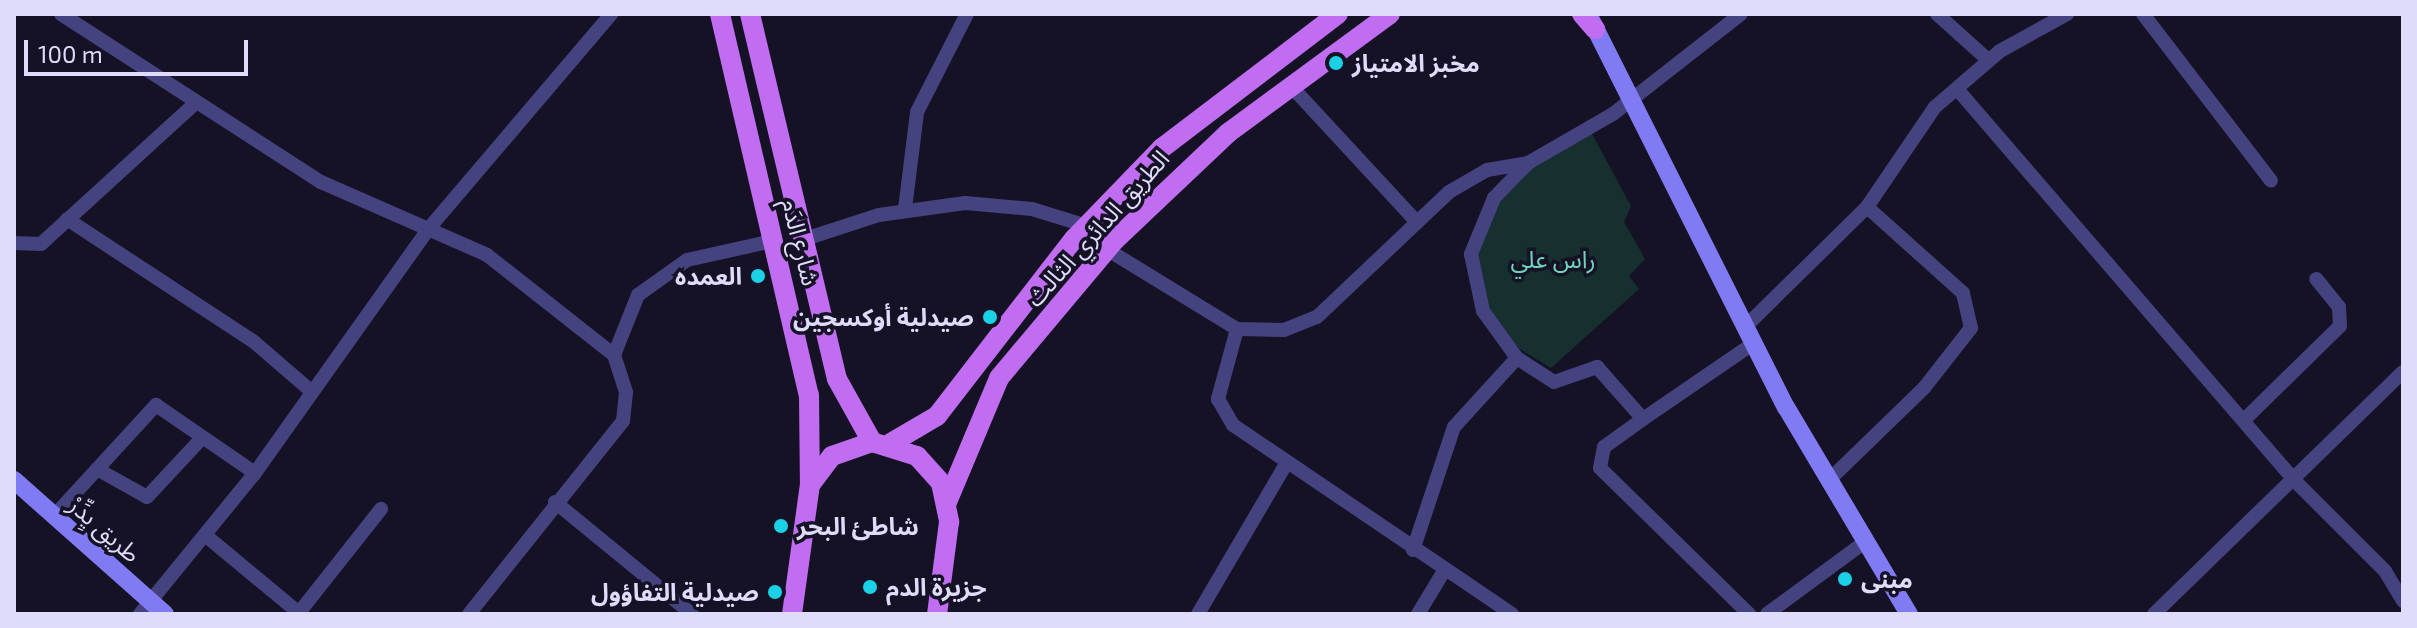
<!DOCTYPE html>
<meta charset="utf-8">
<style>
body{margin:0}
#map{position:relative;width:2417px;height:628px;overflow:hidden;background:#161226;font-family:"Exo 2","Noto Sans Arabic",sans-serif}
div>[style]{position:absolute}
.green>*{inset:0;background:#16302f}
.street>*{height:14px;margin:-7px;padding:0 7px;transform-origin:7px;border-radius:7px;background:#454280}
.secondary>*{height:18px;margin:-9px;padding:0 9px;transform-origin:9px;border-radius:9px;background:#807bf2}
.primary>*{height:20px;margin:-10px;padding:0 10px;transform-origin:10px;border-radius:10px;background:#c16df1}
.dots>*{width:22px;height:22px;translate:-50% -50%;box-sizing:border-box;border:4px solid #161226;border-radius:50%}
span{translate:-50% -50%;white-space:nowrap;text-align:center;line-height:1.15;-webkit-text-stroke:7px #161226;paint-order:stroke}
.poi-label{font-size:24px;color:#dfdbfb;font-weight:700}
.left{translate:0 -50%;text-align:left}
.right{translate:-100% -50%;text-align:right}
.street-label{font-size:24px;color:#dfdbfb}
.park-label{font-size:24px;color:#6dd5bc}
.frame{position:absolute;inset:0;border:16px solid #dfdbfb;pointer-events:none}
.scale{position:absolute;left:24px;top:40px;width:224px;height:36px;box-sizing:border-box;border:4px solid #dfdbfb;border-top:0;padding-left:10px;font-size:24px;line-height:28px;white-space:nowrap;color:#dfdbfb;-webkit-text-stroke:6px #161226;paint-order:stroke}
</style>
<div id="map">
<div class="green">
<div style="clip-path:polygon(1591px 132px,1631px 206px,1624px 222px,1645px 259px,1629px 276px,1639px 289px,1551px 368px,1520px 349px,1485px 311px,1476px 278px,1479px 230px,1519px 175px)"></div>
</div>
<div class="street">
<div style="left:61px;top:14px;width:310px;rotate:32.9deg"></div>
<div style="left:321px;top:182px;width:181px;rotate:23.7deg"></div>
<div style="left:487px;top:255px;width:162px;rotate:38.2deg"></div>
<div style="left:1937px;top:14px;width:69px;rotate:42deg"></div>
<div style="left:2143px;top:14px;width:210px;rotate:52.5deg"></div>
<div style="left:1290px;top:85px;width:187px;rotate:47.2deg"></div>
<div style="left:1958px;top:90px;width:516px;rotate:49.24deg"></div>
<div style="left:2295px;top:481px;width:127px;rotate:45deg"></div>
<div style="left:2385px;top:571px;width:35px;rotate:59deg"></div>
<div style="left:1528px;top:163px;width:49px;rotate:134.2deg"></div>
<div style="left:1494px;top:198px;width:61px;rotate:112.3deg"></div>
<div style="left:1471px;top:254px;width:58px;rotate:78.1deg"></div>
<div style="left:1483px;top:311px;width:58px;rotate:54.1deg"></div>
<div style="left:1517px;top:358px;width:44px;rotate:33deg"></div>
<div style="left:1554px;top:382px;width:46px;rotate:-19.2deg"></div>
<div style="left:1597px;top:367px;width:69px;rotate:48.5deg"></div>
<div style="left:1643px;top:419px;width:135px;rotate:-34.4deg"></div>
<div style="left:905px;top:209px;width:98px;rotate:-82.9deg"></div>
<div style="left:917px;top:112px;width:110px;rotate:-63deg"></div>
<div style="left:67px;top:219px;width:222px;rotate:33.3deg"></div>
<div style="left:253px;top:341px;width:77px;rotate:40.8deg"></div>
<div style="left:805px;top:239px;width:78px;rotate:-18deg"></div>
<div style="left:879px;top:215px;width:87px;rotate:-7.9deg"></div>
<div style="left:965px;top:203px;width:67px;rotate:5.1deg"></div>
<div style="left:1032px;top:209px;width:58px;rotate:17.2deg"></div>
<div style="left:14px;top:243px;width:27px;rotate:2deg"></div>
<div style="left:41px;top:244px;width:206px;rotate:-42.4deg"></div>
<div style="left:1108px;top:250px;width:151px;rotate:31.5deg"></div>
<div style="left:1237px;top:329px;width:73px;rotate:105.2deg"></div>
<div style="left:1218px;top:399px;width:30px;rotate:60deg"></div>
<div style="left:1233px;top:425px;width:337px;rotate:34.1deg"></div>
<div style="left:1746px;top:326px;width:170px;rotate:-44.5deg"></div>
<div style="left:1867px;top:207px;width:121px;rotate:-55.8deg"></div>
<div style="left:1935px;top:107px;width:86px;rotate:-40.7deg"></div>
<div style="left:2000px;top:51px;width:77px;rotate:-28.9deg"></div>
<div style="left:1237px;top:329px;width:47px;rotate:1.2deg"></div>
<div style="left:1284px;top:330px;width:35px;rotate:-22deg"></div>
<div style="left:1317px;top:317px;width:182px;rotate:-43.4deg"></div>
<div style="left:1449px;top:192px;width:44px;rotate:-30.1deg"></div>
<div style="left:1487px;top:170px;width:42px;rotate:-9.7deg"></div>
<div style="left:1528px;top:163px;width:98px;rotate:-30deg"></div>
<div style="left:1613px;top:114px;width:162px;rotate:-38deg"></div>
<div style="left:1643px;top:419px;width:48px;rotate:144.3deg"></div>
<div style="left:1604px;top:447px;width:21px;rotate:101deg"></div>
<div style="left:1600px;top:468px;width:209px;rotate:44.4deg"></div>
<div style="left:2244px;top:420px;width:134px;rotate:-44.4deg"></div>
<div style="left:2340px;top:326px;width:19px;rotate:-93deg"></div>
<div style="left:2339px;top:307px;width:36px;rotate:-129deg"></div>
<div style="left:97px;top:469px;width:57px;rotate:29.2deg"></div>
<div style="left:147px;top:497px;width:81px;rotate:-47deg"></div>
<div style="left:1828px;top:481px;width:134px;rotate:-44.1deg"></div>
<div style="left:1924px;top:388px;width:76px;rotate:-51.9deg"></div>
<div style="left:1971px;top:328px;width:36px;rotate:-103deg"></div>
<div style="left:1963px;top:293px;width:129px;rotate:-138.1deg"></div>
<div style="left:555px;top:502px;width:177px;rotate:39.3deg"></div>
<div style="left:54px;top:516px;width:151px;rotate:-47.4deg"></div>
<div style="left:156px;top:405px;width:120px;rotate:34.5deg"></div>
<div style="left:205px;top:535px;width:122px;rotate:39.7deg"></div>
<div style="left:1413px;top:550px;width:130px;rotate:-71.6deg"></div>
<div style="left:1454px;top:427px;width:93px;rotate:-47.6deg"></div>
<div style="left:140px;top:614px;width:182px;rotate:-50.8deg"></div>
<div style="left:255px;top:473px;width:302px;rotate:-54.6deg"></div>
<div style="left:430px;top:227px;width:280px;rotate:-49.6deg"></div>
<div style="left:298px;top:614px;width:134px;rotate:-51.7deg"></div>
<div style="left:469px;top:614px;width:247px;rotate:-51.4deg"></div>
<div style="left:623px;top:421px;width:29px;rotate:-84deg"></div>
<div style="left:626px;top:392px;width:39px;rotate:-108deg"></div>
<div style="left:614px;top:355px;width:65px;rotate:-68.2deg"></div>
<div style="left:638px;top:295px;width:60px;rotate:-35.5deg"></div>
<div style="left:687px;top:260px;width:88px;rotate:-12.5deg"></div>
<div style="left:1198px;top:614px;width:172px;rotate:-59.6deg"></div>
<div style="left:1418px;top:614px;width:50px;rotate:-58.8deg"></div>
<div style="left:1767px;top:614px;width:123px;rotate:-36.4deg"></div>
<div style="left:2154px;top:614px;width:347px;rotate:-44.2deg"></div>
</div>
<div class="secondary">
<div style="left:1590px;top:18px;width:436px;rotate:63.3deg"></div>
<div style="left:1786px;top:407px;width:241px;rotate:59.3deg"></div>
<div style="left:14px;top:480px;width:202px;rotate:41.6deg"></div>
</div>
<div class="primary">
<div style="left:720px;top:14px;width:391px;rotate:76.9deg"></div>
<div style="left:809px;top:395px;width:90px;rotate:89.4deg"></div>
<div style="left:750px;top:14px;width:375px;rotate:76.6deg"></div>
<div style="left:837px;top:379px;width:72px;rotate:60.9deg"></div>
<div style="left:1582px;top:14px;width:20px;rotate:49deg"></div>
<div style="left:891px;top:443px;width:53px;rotate:-30.4deg"></div>
<div style="left:937px;top:416px;width:224px;rotate:-52.3deg"></div>
<div style="left:1074px;top:239px;width:127px;rotate:-46deg"></div>
<div style="left:1162px;top:148px;width:221px;rotate:-37.3deg"></div>
<div style="left:947px;top:502px;width:134px;rotate:-67.2deg"></div>
<div style="left:999px;top:378px;width:180px;rotate:-50deg"></div>
<div style="left:1115px;top:240px;width:156px;rotate:-43.4deg"></div>
<div style="left:1228px;top:133px;width:201px;rotate:-36.3deg"></div>
<div style="left:792px;top:614px;width:130px;rotate:-82.1deg"></div>
<div style="left:810px;top:485px;width:36px;rotate:-53deg"></div>
<div style="left:832px;top:456px;width:42px;rotate:-19.3deg"></div>
<div style="left:872px;top:442px;width:47px;rotate:17.3deg"></div>
<div style="left:917px;top:456px;width:36px;rotate:48deg"></div>
<div style="left:941px;top:483px;width:40px;rotate:78deg"></div>
<div style="left:949px;top:522px;width:93px;rotate:97.4deg"></div>
</div>
<div class="dots">
<div style="left:1336px;top:63px;background:#1ad1e8"></div>
<div style="left:758px;top:276px;background:#1ad1e8"></div>
<div style="left:990px;top:317px;background:#1ad1e8"></div>
<div style="left:781px;top:526px;background:#1ad1e8"></div>
<div style="left:1845px;top:579px;background:#1ad1e8"></div>
<div style="left:870px;top:587px;background:#1ad1e8"></div>
<div style="left:775px;top:592px;background:#1ad1e8"></div>
</div>
<div class="poi-label">
<span class="left" style="left:1352px;top:63px">مخبز اﻻمتياز</span>
<span class="right" style="left:742px;top:276px">العمده</span>
<span class="right" style="left:974px;top:317px">صيدلية أوكسجين</span>
<span class="left" style="left:797px;top:526px">شاطئ البحر</span>
<span class="left" style="left:1861px;top:579px">مبنى</span>
<span class="left" style="left:886px;top:587px">جزيرة الدم</span>
<span class="right" style="left:759px;top:592px">صيدلية التفاؤول</span>
</div>
<div class="street-label">
<span style="left:1097px;top:228px;rotate:-48deg">الطريق الدائري الثالث</span>
<span style="left:801px;top:242px;rotate:76deg">شارع الدَم</span>
<span style="left:105px;top:529px;rotate:41deg">طريق يِدِّرْ</span>
</div>
<div class="park-label">
<span style="left:1553px;top:259px">راس علي</span>
</div>
<div class="frame"></div>
<div class="scale">100 m</div>
</div>
